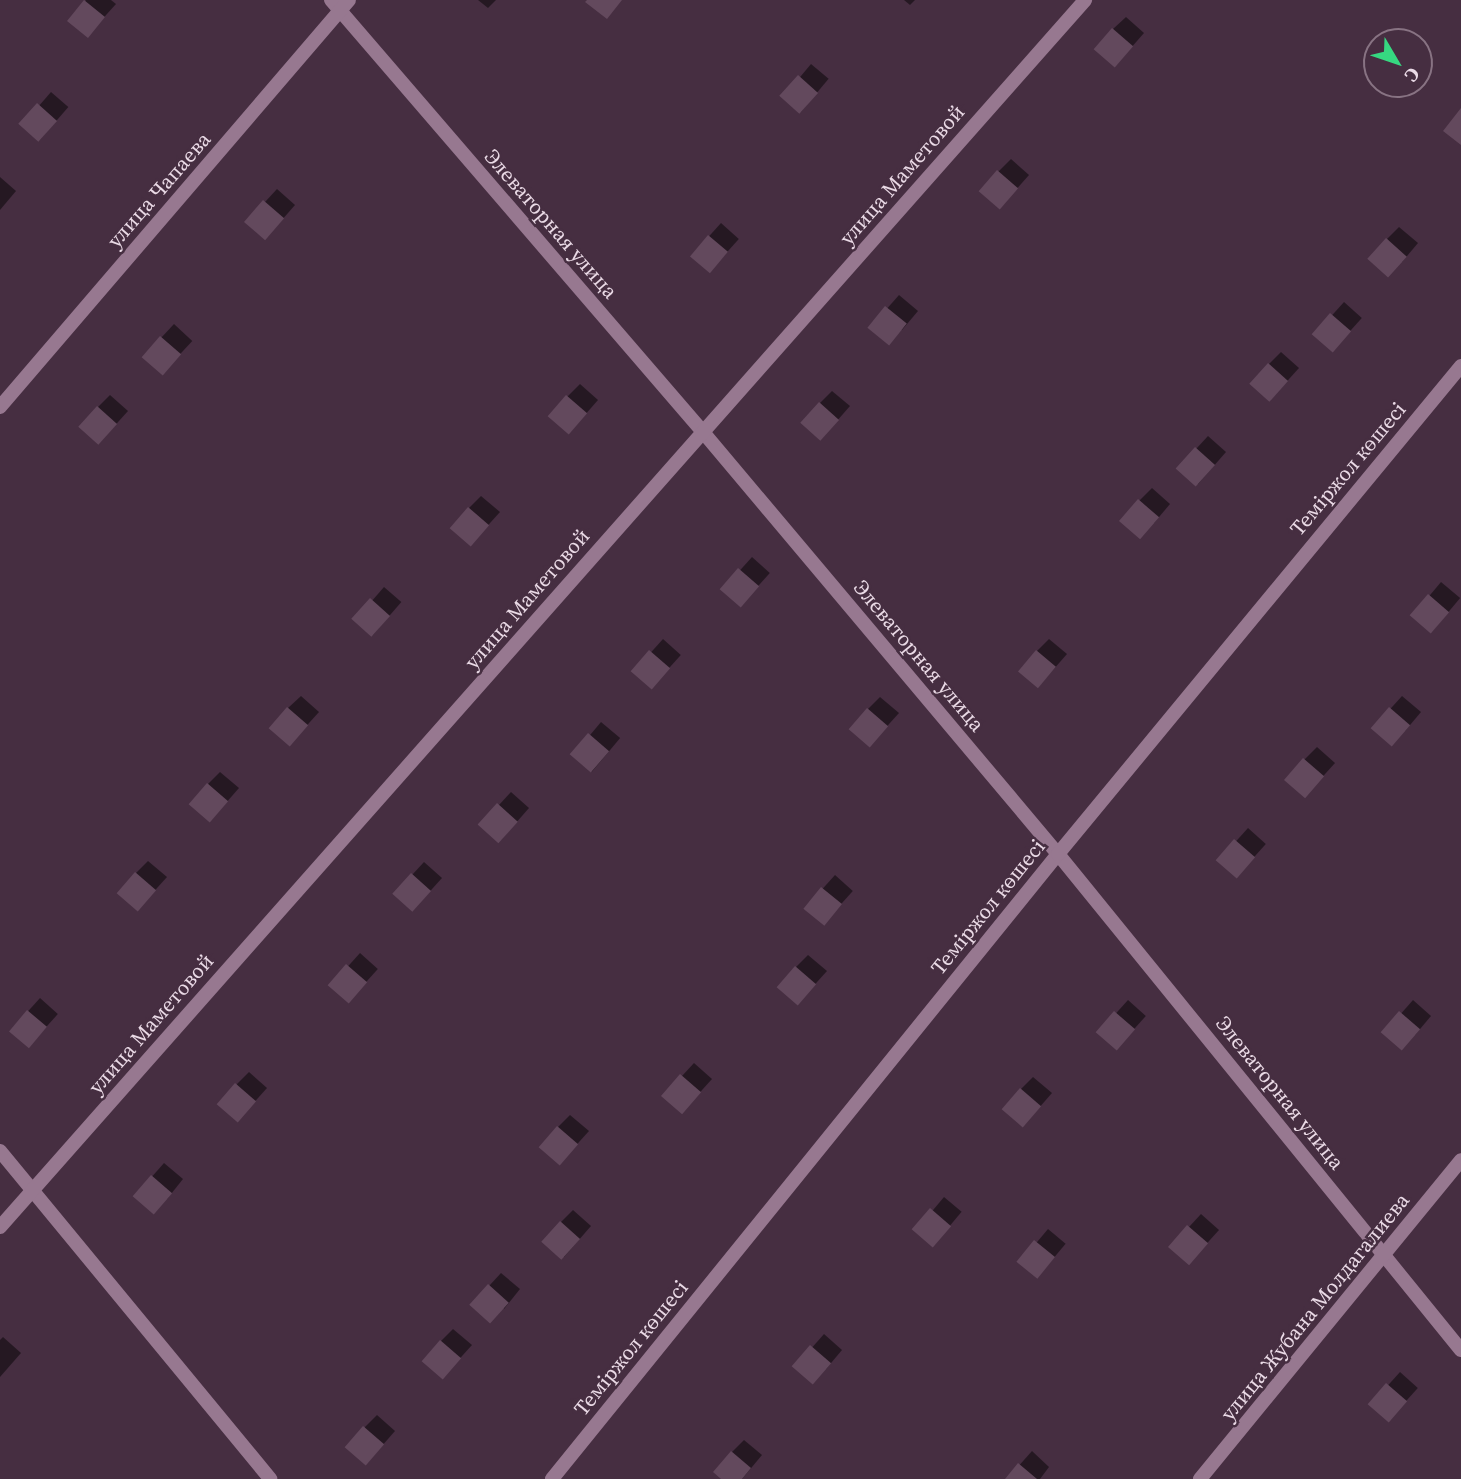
<!DOCTYPE html>
<meta charset="utf-8">
<style>
body{margin:0}
#map{position:relative;width:1461px;height:1479px;overflow:hidden;background:#462e41;font-family:"Source Serif 4",serif}
div>[style]{position:absolute}
.shadow>*{inset:0;background:#0007;transform-origin:0 0}
.building>*{inset:0;background:#63495d;transform-origin:0 0}
.street>*{height:14px;margin:-7px;padding:0 7px;transform-origin:7px;border-radius:7px;background:#977890}
span{translate:-50% -50%;white-space:nowrap;text-align:center;line-height:1.15;-webkit-text-stroke:5px #462e41;paint-order:stroke}
.street-label{font-size:21px;color:#eadae6}
.north{position:absolute;left:1363px;top:28px;width:70px;height:70px;box-sizing:border-box;background:#462e41;border:2px solid #887383;border-radius:50%;rotate:129deg;font-size:19px;font-weight:700;line-height:28px;text-align:center;color:#eadae6}
.north::after{content:'';display:block;margin:auto;width:24px;height:32px;background:#36d881;clip-path:polygon(50% 0,100% 100%,50% 72%,0 100%)}
</style>
<div id="map">
<div class="shadow">
<div style="clip-path:polygon(86px 0,111px 0,116px 4px,88px 35px,69px 21px)"></div>
<div style="clip-path:polygon(478px 0,496px 0,488px 8px)"></div>
<div style="clip-path:polygon(904px 0,915px 0,910px 5px)"></div>
<div style="clip-path:polygon(1126px 17px,1144px 33px,1116px 65px,1113px 29px)"></div>
<div style="left:811px;top:64px;width:23px;height:43px;rotate:40deg"></div>
<div style="left:51px;top:92px;width:23px;height:44px;rotate:41deg"></div>
<div style="clip-path:polygon(1011px 159px,1029px 175px,1001px 207px,998px 172px)"></div>
<div style="clip-path:polygon(0 177px,16px 191px,0 210px)"></div>
<div style="clip-path:polygon(277px 189px,295px 205px,267px 237px,265px 202px)"></div>
<div style="left:721px;top:223px;width:24px;height:44px;rotate:42deg"></div>
<div style="clip-path:polygon(1399px 227px,1418px 243px,1402px 262px,1387px 239px)"></div>
<div style="clip-path:polygon(899px 295px,918px 311px,902px 330px,870px 328px)"></div>
<div style="left:1344px;top:302px;width:24px;height:44px;rotate:42deg"></div>
<div style="left:174px;top:324px;width:25px;height:44px;rotate:43deg"></div>
<div style="clip-path:polygon(1281px 352px,1299px 368px,1271px 399px,1269px 364px)"></div>
<div style="clip-path:polygon(580px 384px,598px 400px,570px 432px,567px 397px)"></div>
<div style="clip-path:polygon(832px 391px,850px 406px,822px 438px,820px 403px)"></div>
<div style="clip-path:polygon(110px 395px,128px 411px,100px 442px,98px 407px)"></div>
<div style="clip-path:polygon(1208px 436px,1226px 452px,1198px 484px,1196px 449px)"></div>
<div style="clip-path:polygon(1152px 488px,1170px 504px,1154px 523px,1139px 501px)"></div>
<div style="clip-path:polygon(481px 496px,500px 512px,472px 543px,469px 508px)"></div>
<div style="left:752px;top:557px;width:24px;height:43px;rotate:42deg"></div>
<div style="left:1441px;top:582px;width:25px;height:44px;rotate:40deg"></div>
<div style="left:384px;top:587px;width:23px;height:43px;rotate:41deg"></div>
<div style="left:663px;top:639px;width:24px;height:43px;rotate:42deg"></div>
<div style="clip-path:polygon(1049px 639px,1067px 654px,1039px 686px,1037px 651px)"></div>
<div style="clip-path:polygon(301px 696px,319px 712px,291px 743px,288px 708px)"></div>
<div style="clip-path:polygon(1402px 696px,1421px 712px,1405px 731px,1373px 728px)"></div>
<div style="clip-path:polygon(880px 697px,899px 713px,871px 744px,868px 709px)"></div>
<div style="left:601px;top:722px;width:25px;height:44px;rotate:40deg"></div>
<div style="clip-path:polygon(1317px 747px,1335px 763px,1307px 794px,1304px 760px)"></div>
<div style="clip-path:polygon(220px 772px,239px 788px,211px 820px,208px 784px)"></div>
<div style="clip-path:polygon(511px 792px,529px 808px,501px 840px,499px 805px)"></div>
<div style="left:1248px;top:828px;width:24px;height:44px;rotate:42deg"></div>
<div style="clip-path:polygon(148px 861px,167px 877px,139px 908px,136px 873px)"></div>
<div style="clip-path:polygon(424px 862px,442px 878px,414px 909px,412px 875px)"></div>
<div style="left:835px;top:875px;width:24px;height:44px;rotate:42deg"></div>
<div style="left:360px;top:953px;width:24px;height:44px;rotate:42deg"></div>
<div style="clip-path:polygon(808px 955px,827px 971px,799px 1002px,796px 967px)"></div>
<div style="left:40px;top:998px;width:24px;height:44px;rotate:42deg"></div>
<div style="left:1128px;top:1000px;width:24px;height:44px;rotate:42deg"></div>
<div style="clip-path:polygon(1413px 1000px,1431px 1016px,1415px 1035px,1384px 1033px)"></div>
<div style="clip-path:polygon(694px 1063px,712px 1079px,684px 1110px,682px 1076px)"></div>
<div style="clip-path:polygon(249px 1072px,267px 1088px,239px 1119px,237px 1084px)"></div>
<div style="clip-path:polygon(1033px 1077px,1052px 1093px,1024px 1125px,1021px 1089px)"></div>
<div style="clip-path:polygon(570px 1115px,589px 1131px,561px 1162px,558px 1127px)"></div>
<div style="clip-path:polygon(164px 1163px,183px 1179px,167px 1199px,135px 1196px)"></div>
<div style="left:944px;top:1197px;width:23px;height:44px;rotate:40deg"></div>
<div style="clip-path:polygon(573px 1210px,591px 1226px,564px 1257px,561px 1222px)"></div>
<div style="clip-path:polygon(1201px 1214px,1219px 1230px,1191px 1261px,1189px 1227px)"></div>
<div style="left:1048px;top:1229px;width:23px;height:44px;rotate:40deg"></div>
<div style="clip-path:polygon(501px 1273px,520px 1289px,504px 1309px,489px 1286px)"></div>
<div style="clip-path:polygon(453px 1329px,472px 1345px,444px 1376px,441px 1341px)"></div>
<div style="clip-path:polygon(824px 1334px,842px 1350px,826px 1369px,795px 1367px)"></div>
<div style="clip-path:polygon(3px 1337px,21px 1353px,0 1377px,0 1340px)"></div>
<div style="left:1400px;top:1372px;width:24px;height:44px;rotate:42deg"></div>
<div style="clip-path:polygon(377px 1415px,395px 1431px,367px 1463px,365px 1427px)"></div>
<div style="clip-path:polygon(744px 1440px,762px 1455px,742px 1479px,724px 1479px,732px 1452px)"></div>
<div style="clip-path:polygon(1032px 1451px,1049px 1467px,1040px 1479px,1007px 1479px)"></div>
</div>
<div class="building">
<div style="left:84px;top:0;width:27px;height:27px;rotate:39deg"></div>
<div style="clip-path:polygon(587px 0,622px 0,607px 19px,585px 2px)"></div>
<div style="left:1112px;top:28px;width:28px;height:28px;rotate:41deg"></div>
<div style="left:798px;top:75px;width:27px;height:28px;rotate:42deg"></div>
<div style="left:37px;top:103px;width:27px;height:28px;rotate:42deg"></div>
<div style="clip-path:polygon(1461px 108px,1461px 145px,1443px 131px)"></div>
<div style="left:997px;top:170px;width:28px;height:28px;rotate:41deg"></div>
<div style="left:263px;top:200px;width:28px;height:29px;rotate:41deg"></div>
<div style="left:708px;top:235px;width:26px;height:28px;rotate:40deg"></div>
<div style="left:1386px;top:238px;width:28px;height:28px;rotate:42deg"></div>
<div style="left:885px;top:306px;width:28px;height:28px;rotate:39deg"></div>
<div style="left:1330px;top:313px;width:28px;height:28px;rotate:41deg"></div>
<div style="left:160px;top:336px;width:28px;height:28px;rotate:41deg"></div>
<div style="left:1268px;top:363px;width:27px;height:28px;rotate:42deg"></div>
<div style="left:566px;top:395px;width:28px;height:28px;rotate:41deg"></div>
<div style="left:819px;top:402px;width:27px;height:28px;rotate:42deg"></div>
<div style="left:97px;top:406px;width:27px;height:28px;rotate:42deg"></div>
<div style="left:1195px;top:447px;width:27px;height:29px;rotate:42deg"></div>
<div style="left:1138px;top:499px;width:28px;height:29px;rotate:41deg"></div>
<div style="left:468px;top:507px;width:28px;height:28px;rotate:41deg"></div>
<div style="left:738px;top:568px;width:28px;height:28px;rotate:41deg"></div>
<div style="left:1428px;top:594px;width:28px;height:28px;rotate:41deg"></div>
<div style="left:370px;top:598px;width:27px;height:28px;rotate:42deg"></div>
<div style="left:649px;top:650px;width:28px;height:28px;rotate:41deg"></div>
<div style="left:1036px;top:650px;width:26px;height:28px;rotate:40deg"></div>
<div style="left:287px;top:707px;width:28px;height:28px;rotate:41deg"></div>
<div style="left:1389px;top:707px;width:28px;height:28px;rotate:41deg"></div>
<div style="left:867px;top:708px;width:28px;height:28px;rotate:41deg"></div>
<div style="left:588px;top:733px;width:28px;height:28px;rotate:41deg"></div>
<div style="left:1303px;top:758px;width:28px;height:29px;rotate:41deg"></div>
<div style="left:207px;top:783px;width:28px;height:28px;rotate:41deg"></div>
<div style="left:497px;top:803px;width:28px;height:29px;rotate:42deg"></div>
<div style="left:1234px;top:839px;width:28px;height:28px;rotate:41deg"></div>
<div style="left:135px;top:872px;width:28px;height:28px;rotate:41deg"></div>
<div style="left:411px;top:873px;width:27px;height:28px;rotate:42deg"></div>
<div style="left:821px;top:887px;width:27px;height:28px;rotate:39deg"></div>
<div style="left:346px;top:964px;width:28px;height:28px;rotate:41deg"></div>
<div style="left:795px;top:966px;width:28px;height:28px;rotate:41deg"></div>
<div style="left:27px;top:1010px;width:26px;height:28px;rotate:40deg"></div>
<div style="left:1114px;top:1011px;width:28px;height:28px;rotate:41deg"></div>
<div style="left:1399px;top:1011px;width:28px;height:28px;rotate:41deg"></div>
<div style="left:680px;top:1074px;width:28px;height:29px;rotate:41deg"></div>
<div style="left:235px;top:1083px;width:28px;height:28px;rotate:41deg"></div>
<div style="left:1020px;top:1088px;width:28px;height:28px;rotate:41deg"></div>
<div style="left:557px;top:1126px;width:28px;height:28px;rotate:41deg"></div>
<div style="left:151px;top:1175px;width:28px;height:28px;rotate:41deg"></div>
<div style="left:930px;top:1208px;width:28px;height:28px;rotate:41deg"></div>
<div style="left:560px;top:1221px;width:27px;height:28px;rotate:42deg"></div>
<div style="left:1187px;top:1225px;width:28px;height:29px;rotate:41deg"></div>
<div style="left:1034px;top:1240px;width:27px;height:28px;rotate:39deg"></div>
<div style="left:488px;top:1284px;width:28px;height:28px;rotate:42deg"></div>
<div style="left:440px;top:1340px;width:28px;height:28px;rotate:41deg"></div>
<div style="left:810px;top:1345px;width:28px;height:28px;rotate:41deg"></div>
<div style="left:1386px;top:1383px;width:28px;height:28px;rotate:41deg"></div>
<div style="left:363px;top:1426px;width:28px;height:28px;rotate:41deg"></div>
<div style="clip-path:polygon(731px 1451px,751px 1468px,742px 1479px,721px 1479px,713px 1472px)"></div>
<div style="clip-path:polygon(1018px 1463px,1037px 1479px,1005px 1479px)"></div>
</div>
<div class="street">
<div style="left:331px;top:0;width:570px;rotate:49.27deg"></div>
<div style="left:703px;top:432px;width:551px;rotate:49.93deg"></div>
<div style="left:1058px;top:854px;width:639px;rotate:50.91deg"></div>
<div style="left:0;top:407px;width:536px;rotate:-49.39deg"></div>
<div style="left:0;top:1151px;width:425px;rotate:50.5deg"></div>
<div style="left:0;top:1227px;width:1638px;rotate:-48.51deg"></div>
<div style="left:552px;top:1479px;width:804px;rotate:-51.01deg"></div>
<div style="left:1058px;top:854px;width:633px;rotate:-50.45deg"></div>
<div style="left:1200px;top:1479px;width:412px;rotate:-50.7deg"></div>
</div>
<div class="street-label">
<span style="left:902px;top:175px;rotate:-49deg">улица Маметовой</span>
<span style="left:159px;top:190px;rotate:-49deg">улица Чапаева</span>
<span style="left:551px;top:224px;rotate:49deg">Элеваторная улица</span>
<span style="left:1348px;top:469px;rotate:-50deg">Теміржол көшесі</span>
<span style="left:527px;top:599px;rotate:-49deg">улица Маметовой</span>
<span style="left:919px;top:656px;rotate:50deg">Элеваторная улица</span>
<span style="left:988px;top:907px;rotate:-51deg">Теміржол көшесі</span>
<span style="left:151px;top:1024px;rotate:-49deg">улица Маметовой</span>
<span style="left:1280px;top:1093px;rotate:51deg">Элеваторная улица</span>
<span style="left:1315px;top:1307px;rotate:-51deg">улица Жубана Молдагалиева</span>
<span style="left:631px;top:1348px;rotate:-51deg">Теміржол көшесі</span>
</div>
<div class="north">С</div>
</div>
